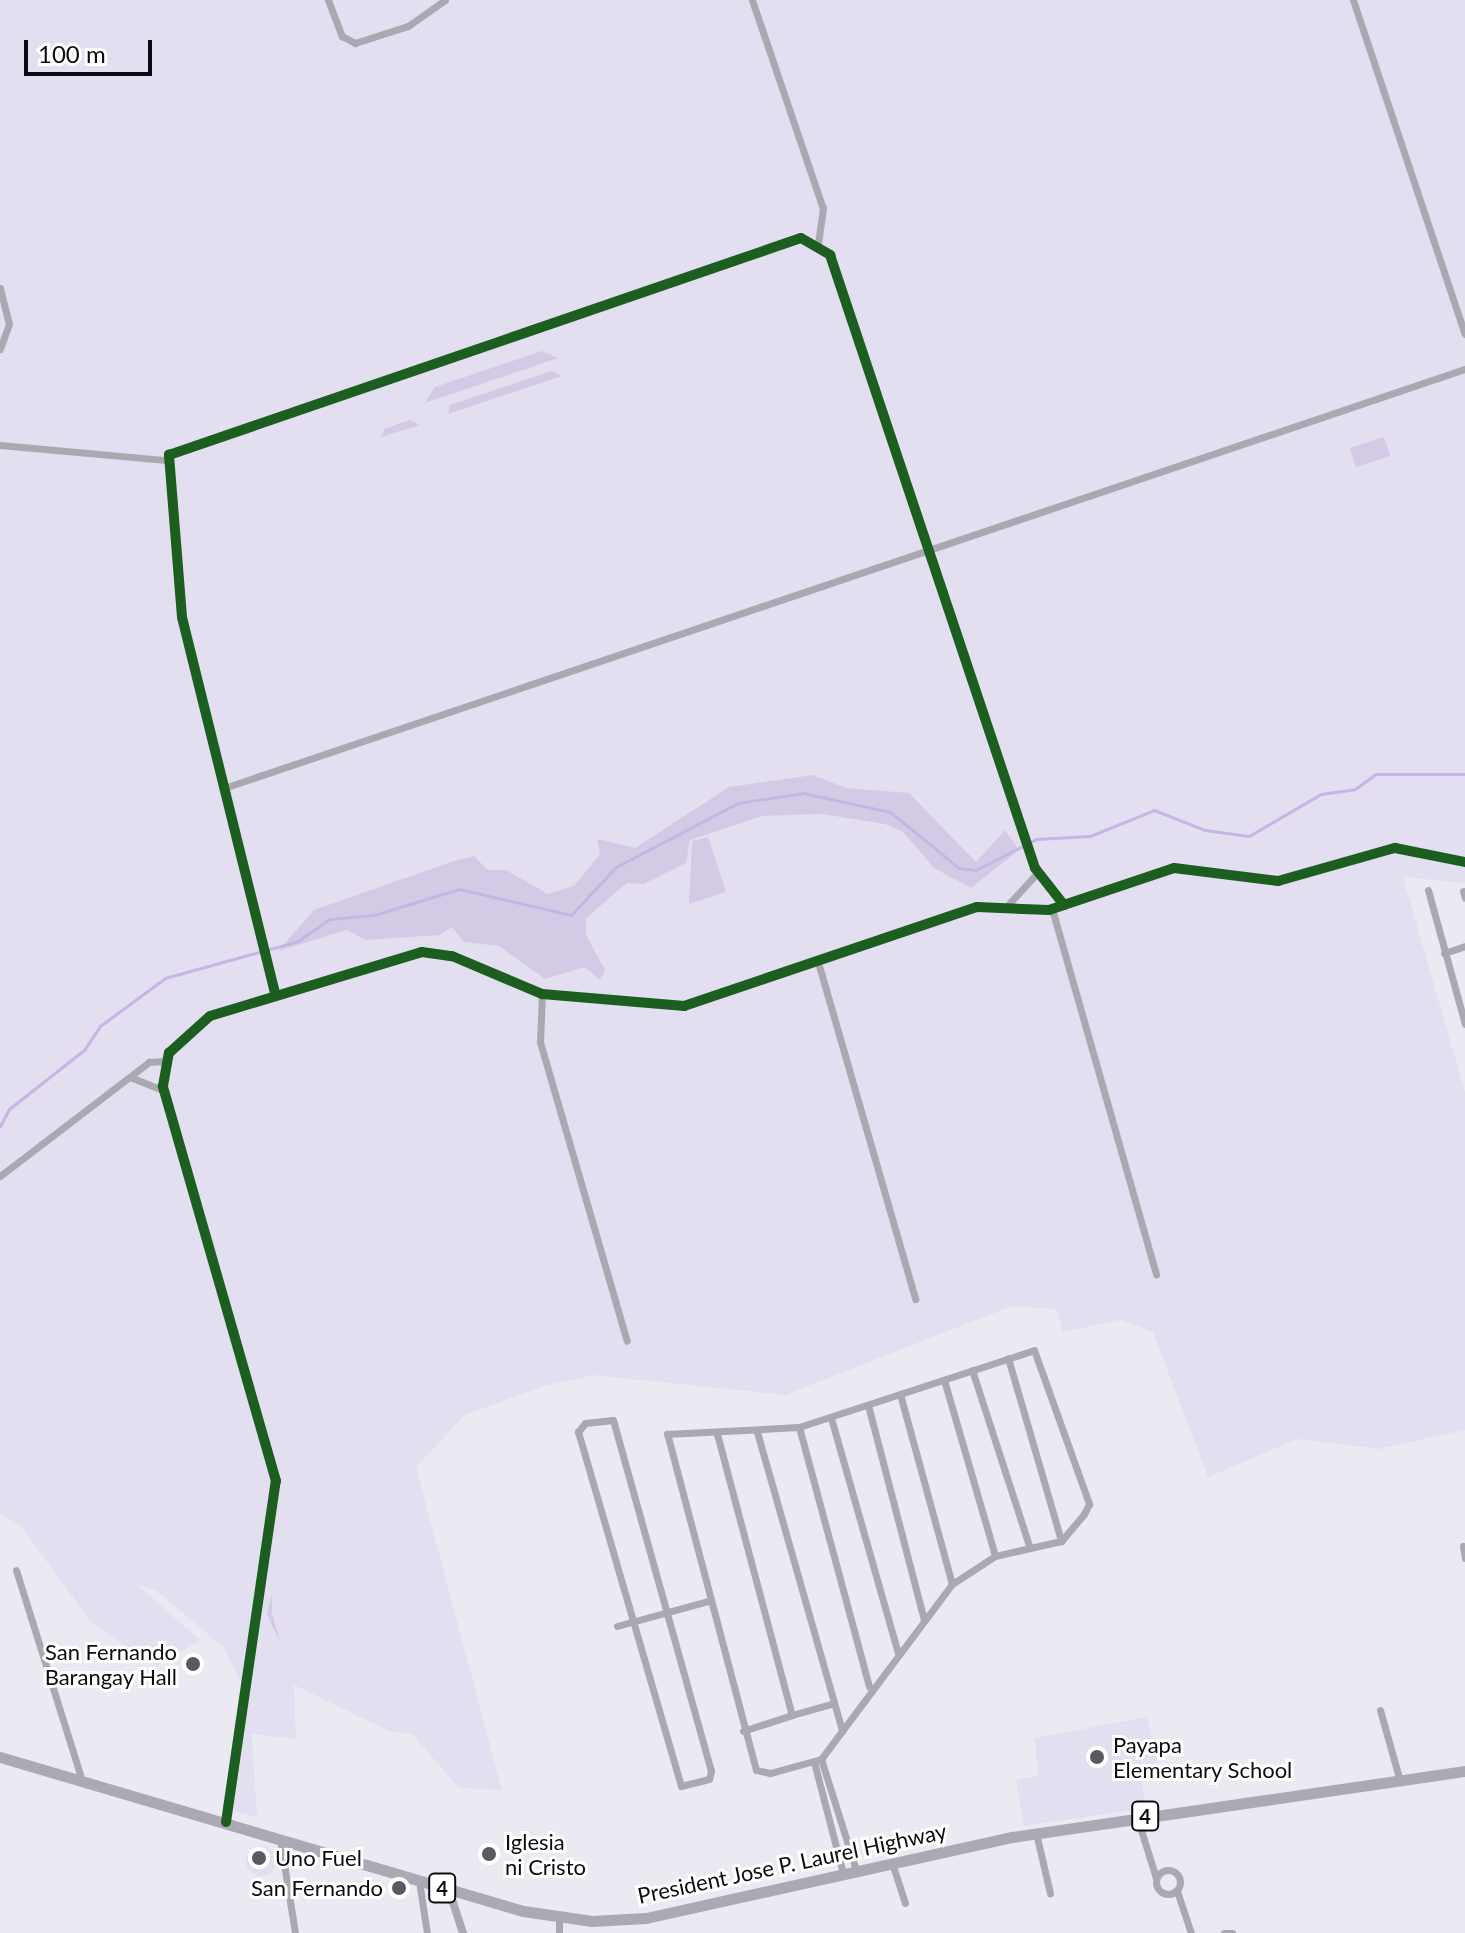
<!DOCTYPE html>
<style>
body{margin:0}
#map{position:relative;width:1465px;height:1933px;overflow:hidden;background:#ebe9f2;font-family:Lato,sans-serif}
div>[style]{position:absolute}
.built>*{inset:0;background:#e4dff0}
.round{border-radius:50%}
.green>*{inset:0;background:#d3cbe6;transform-origin:0 0}
.stream>*{height:3px;margin:-1.5px;padding:0 1.5px;transform-origin:1.5px;border-radius:1.5px;background:#c5b6e4}
.minor>*{height:7px;margin:-3.5px;padding:0 3.5px;transform-origin:3.5px;border-radius:3.5px;background:#aaa8b1}
.minor>.ring{margin:-3.5px;padding:0;box-sizing:content-box;background:none;border:7px solid #aaa8b1;border-radius:50%}
.tertiary>*{height:8px;margin:-4px;padding:0 4px;transform-origin:4px;border-radius:4px;background:#aaa8b1}
.trunk>*{height:11px;margin:-5.5px;padding:0 5.5px;transform-origin:5.5px;border-radius:5.5px;background:#aca8b4}
.cycleway>*{height:10px;margin:-5px;padding:0 5px;transform-origin:5px;border-radius:5px;background:#1b5e20}
.dots>*{width:22px;height:22px;translate:-50% -50%;box-sizing:border-box;border:4px solid #fff;border-radius:50%}
span{translate:-50% -50%;white-space:nowrap;text-align:center;line-height:1.15;-webkit-text-stroke:6px #fff;paint-order:stroke}
.shield-label span{padding:2px 6px;background:#fff;border:2px solid;border-radius:6px;-webkit-text-stroke-width:0}
.shield-label{font-size:20px;color:#0d0b10;font-weight:700}
.poi-label{font-size:22px;color:#0d0b10}
.right{translate:-100% -50%;text-align:right}
.left{translate:0 -50%;text-align:left}
.street-label{font-size:22px;color:#0d0b10}
.scale{position:absolute;left:24px;top:40px;width:128px;height:36px;box-sizing:border-box;border:4px solid #0d0b10;border-top:0;padding-left:10px;font-size:24px;line-height:28px;white-space:nowrap;color:#0d0b10;-webkit-text-stroke:6px #fff;paint-order:stroke}
</style>
<div id="map">
<div class="built">
<div style="clip-path:polygon(0 0,1465px 0,1465px 883px,1403px 877px,1465px 1092px,1465px 1430px,1379px 1449px,1297px 1439px,1208px 1477px,1153px 1332px,1120px 1320px,1063px 1332px,1056px 1309px,1012px 1306px,785px 1395px,593px 1375px,544px 1386px,465px 1415px,416px 1467px,502px 1790px,459px 1788px,412px 1734px,389px 1731px,294px 1685px,296px 1739px,252px 1734px,257px 1817px,224px 1808px,242px 1685px,224px 1648px,156px 1590px,136px 1584px,200px 1640px,158px 1666px,149px 1663px,91px 1622px,20px 1525px,0 1514px)"></div>
<div style="clip-path:polygon(1147px 1717px,1161px 1776px,1142px 1782px,1146px 1808px,1024px 1826px,1016px 1780px,1038px 1776px,1035px 1738px)"></div>
<div class="round" style="left:246px;top:1846px;width:30px;height:30px"></div>
</div>
<div class="green">
<div style="clip-path:polygon(542px 351px,558px 358px,425px 403px,435px 387px)"></div>
<div style="clip-path:polygon(551px 371px,562px 376px,448px 414px,450px 405px)"></div>
<div style="clip-path:polygon(410px 420px,420px 425px,381px 437px,384px 429px)"></div>
<div style="left:1384px;top:437px;width:20px;height:36px;rotate:72deg"></div>
<div style="clip-path:polygon(813px 775px,846px 788px,909px 793px,976px 862px,1005px 830px,1019px 850px,971px 888px,934px 868px,903px 832px,885px 824px,822px 814px,762px 816px,690px 840px,686px 863px,644px 884px,627px 883px,586px 918px,586px 935px,605px 970px,600px 980px,585px 967px,545px 979px,499px 946px,464px 942px,452px 927px,440px 935px,365px 940px,347px 930px,278px 951px,314px 910px,457px 860px,474px 856px,488px 870px,506px 870px,548px 894px,574px 886px,600px 854px,597px 839px,635px 848px,729px 787px)"></div>
<div style="clip-path:polygon(708px 837px,726px 892px,689px 904px,692px 841px)"></div>
<div style="clip-path:polygon(272px 1594px,272px 1613px,281px 1645px,267px 1614px)"></div>
</div>
<div class="stream">
<div style="left:0;top:1126px;width:19px;rotate:-62deg"></div>
<div style="left:9px;top:1109px;width:95px;rotate:-38.2deg"></div>
<div style="left:84px;top:1050px;width:29px;rotate:-56deg"></div>
<div style="left:100px;top:1026px;width:81px;rotate:-36.4deg"></div>
<div style="left:165px;top:978px;width:138px;rotate:-15.5deg"></div>
<div style="left:298px;top:941px;width:39px;rotate:-35deg"></div>
<div style="left:330px;top:919px;width:44px;rotate:-5.2deg"></div>
<div style="left:374px;top:915px;width:89px;rotate:-17deg"></div>
<div style="left:459px;top:889px;width:115px;rotate:13.1deg"></div>
<div style="left:571px;top:915px;width:66px;rotate:-46.8deg"></div>
<div style="left:616px;top:867px;width:138px;rotate:-27.7deg"></div>
<div style="left:738px;top:803px;width:66px;rotate:-8.7deg"></div>
<div style="left:803px;top:793px;width:89px;rotate:12.3deg"></div>
<div style="left:890px;top:812px;width:89px;rotate:39.1deg"></div>
<div style="left:959px;top:868px;width:17px;rotate:7deg"></div>
<div style="left:976px;top:870px;width:68px;rotate:-27.3deg"></div>
<div style="left:1036px;top:839px;width:54px;rotate:-3.2deg"></div>
<div style="left:1090px;top:836px;width:69px;rotate:-22.1deg"></div>
<div style="left:1154px;top:810px;width:55px;rotate:21.4deg"></div>
<div style="left:1205px;top:830px;width:44px;rotate:7.8deg"></div>
<div style="left:1249px;top:836px;width:83px;rotate:-30.3deg"></div>
<div style="left:1321px;top:794px;width:34px;rotate:-8deg"></div>
<div style="left:1355px;top:789px;width:26px;rotate:-36deg"></div>
<div style="left:1376px;top:774px;width:89px"></div>
</div>
<div class="minor">
<div style="left:328px;top:0;width:39px;rotate:69deg"></div>
<div style="left:342px;top:36px;width:15px;rotate:28deg"></div>
<div style="left:355px;top:43px;width:56px;rotate:-17.8deg"></div>
<div style="left:408px;top:26px;width:45px;rotate:-35.1deg"></div>
<div style="left:752px;top:0;width:220px;rotate:71.2deg"></div>
<div style="left:823px;top:208px;width:34px;rotate:98deg"></div>
<div style="left:1353px;top:0;width:352px;rotate:71.5deg"></div>
<div style="left:0;top:288px;width:37px;rotate:76deg"></div>
<div style="left:9px;top:324px;width:27px;rotate:110deg"></div>
<div style="left:0;top:445px;width:167px;rotate:5.2deg"></div>
<div style="left:224px;top:788px;width:1310px;rotate:-18.66deg"></div>
<div style="left:1428px;top:890px;width:139px;rotate:74.6deg"></div>
<div style="left:1463px;top:891px;width:7px;rotate:74deg"></div>
<div style="left:1006px;top:907px;width:46px;rotate:-47.6deg"></div>
<div style="left:1052px;top:909px;width:380px;rotate:74.1deg"></div>
<div style="left:1444px;top:953px;width:22px;rotate:-18deg"></div>
<div style="left:818px;top:962px;width:351px;rotate:73.9deg"></div>
<div style="left:275px;top:993px;width:387px;rotate:-103.9deg"></div>
<div style="left:182px;top:617px;width:163px;rotate:-94.6deg"></div>
<div style="left:169px;top:455px;width:668px;rotate:-18.95deg"></div>
<div style="left:801px;top:238px;width:34px;rotate:30deg"></div>
<div style="left:830px;top:255px;width:646px;rotate:71.51deg"></div>
<div style="left:1035px;top:868px;width:47px;rotate:51.9deg"></div>
<div style="left:542px;top:994px;width:48px;rotate:92.4deg"></div>
<div style="left:540px;top:1042px;width:311px;rotate:73.8deg"></div>
<div style="left:130px;top:1077px;width:37px;rotate:22deg"></div>
<div style="left:0;top:1176px;width:188px;rotate:-37.4deg"></div>
<div style="left:149px;top:1062px;width:16px;rotate:-4deg"></div>
<div style="left:1034px;top:1350px;width:164px;rotate:70.3deg"></div>
<div style="left:1089px;top:1504px;width:11px;rotate:117deg"></div>
<div style="left:1084px;top:1514px;width:35px;rotate:130deg"></div>
<div style="left:1061px;top:1541px;width:68px;rotate:167.2deg"></div>
<div style="left:995px;top:1556px;width:51px;rotate:146.9deg"></div>
<div style="left:952px;top:1584px;width:219px;rotate:126.8deg"></div>
<div style="left:821px;top:1759px;width:53px;rotate:164.6deg"></div>
<div style="left:770px;top:1773px;width:14px;rotate:-168deg"></div>
<div style="left:756px;top:1770px;width:348px;rotate:-104.8deg"></div>
<div style="left:667px;top:1434px;width:132px;rotate:-3deg"></div>
<div style="left:799px;top:1427px;width:247px;rotate:-18.1deg"></div>
<div style="left:1008px;top:1358px;width:191px;rotate:73.8deg"></div>
<div style="left:972px;top:1370px;width:187px;rotate:72deg"></div>
<div style="left:944px;top:1380px;width:183px;rotate:73.8deg"></div>
<div style="left:900px;top:1394px;width:197px;rotate:74.7deg"></div>
<div style="left:868px;top:1405px;width:222px;rotate:75.4deg"></div>
<div style="left:831px;top:1418px;width:244px;rotate:74.1deg"></div>
<div style="left:613px;top:1420px;width:364px;rotate:74.4deg"></div>
<div style="left:711px;top:1771px;width:8px;rotate:104deg"></div>
<div style="left:709px;top:1779px;width:29px;rotate:166deg"></div>
<div style="left:681px;top:1786px;width:369px;rotate:-106.2deg"></div>
<div style="left:578px;top:1432px;width:11px;rotate:-52deg"></div>
<div style="left:585px;top:1423px;width:28px;rotate:-6deg"></div>
<div style="left:799px;top:1427px;width:269px;rotate:74.9deg"></div>
<div style="left:757px;top:1432px;width:311px;rotate:74.1deg"></div>
<div style="left:717px;top:1434px;width:291px;rotate:75.1deg"></div>
<div style="left:792px;top:1715px;width:41px;rotate:-15.8deg"></div>
<div style="left:1463px;top:1546px;width:12px;rotate:81deg"></div>
<div style="left:16px;top:1570px;width:218px;rotate:72.6deg"></div>
<div style="left:617px;top:1626px;width:94px;rotate:-15.4deg"></div>
<div style="left:1380px;top:1710px;width:74px;rotate:74.3deg"></div>
<div style="left:743px;top:1731px;width:52px;rotate:-18.1deg"></div>
<div style="left:821px;top:1759px;width:116px;rotate:72.5deg"></div>
<div style="left:814px;top:1762px;width:115px;rotate:75.4deg"></div>
<div style="left:1137px;top:1817px;width:64px;rotate:72.7deg"></div>
<div style="left:226px;top:1822px;width:345px;rotate:-81.7deg"></div>
<div style="left:276px;top:1481px;width:411px;rotate:-106deg"></div>
<div style="left:163px;top:1086px;width:34px;rotate:-80deg"></div>
<div style="left:169px;top:1053px;width:55px;rotate:-42.1deg"></div>
<div style="left:210px;top:1016px;width:221px;rotate:-16.8deg"></div>
<div style="left:422px;top:952px;width:30px;rotate:8deg"></div>
<div style="left:452px;top:956px;width:98px;rotate:22.9deg"></div>
<div style="left:542px;top:994px;width:143px;rotate:4.8deg"></div>
<div style="left:684px;top:1006px;width:309px;rotate:-18.7deg"></div>
<div style="left:977px;top:907px;width:72px;rotate:2.4deg"></div>
<div style="left:1049px;top:910px;width:132px;rotate:-18.6deg"></div>
<div style="left:1174px;top:868px;width:105px;rotate:7.1deg"></div>
<div style="left:1278px;top:881px;width:122px;rotate:-15.8deg"></div>
<div style="left:1395px;top:848px;width:71px;rotate:11.3deg"></div>
<div style="left:1036px;top:1833px;width:62px;rotate:76.9deg"></div>
<div style="left:280px;top:1839px;width:95px;rotate:80.9deg"></div>
<div style="left:892px;top:1863px;width:42px;rotate:72deg"></div>
<div class="ring" style="left:1156px;top:1870px;width:17px;height:17px"></div>
<div style="left:419px;top:1881px;width:53px;rotate:81.3deg"></div>
<div style="left:1177px;top:1891px;width:44px;rotate:71.6deg"></div>
<div style="left:559px;top:1919px;width:14px;rotate:90deg"></div>
<div style="left:1224px;top:1933px;width:8px"></div>
</div>
<div class="tertiary">
<div style="left:449px;top:1890px;width:45px;rotate:72deg"></div>
</div>
<div class="trunk">
<div style="left:0;top:1757px;width:545px;rotate:16.41deg"></div>
<div style="left:523px;top:1911px;width:70px;rotate:8.2deg"></div>
<div style="left:592px;top:1921px;width:54px;rotate:-3.2deg"></div>
<div style="left:646px;top:1918px;width:375px;rotate:-12.5deg"></div>
<div style="left:1012px;top:1837px;width:458px;rotate:-8.3deg"></div>
</div>
<div class="cycleway">
<div style="left:275px;top:993px;width:387px;rotate:-103.9deg"></div>
<div style="left:182px;top:617px;width:163px;rotate:-94.6deg"></div>
<div style="left:169px;top:455px;width:668px;rotate:-18.95deg"></div>
<div style="left:801px;top:238px;width:34px;rotate:30deg"></div>
<div style="left:830px;top:255px;width:646px;rotate:71.51deg"></div>
<div style="left:1035px;top:868px;width:47px;rotate:51.9deg"></div>
<div style="left:226px;top:1822px;width:345px;rotate:-81.7deg"></div>
<div style="left:276px;top:1481px;width:411px;rotate:-106deg"></div>
<div style="left:163px;top:1086px;width:34px;rotate:-80deg"></div>
<div style="left:169px;top:1053px;width:55px;rotate:-42.1deg"></div>
<div style="left:210px;top:1016px;width:221px;rotate:-16.8deg"></div>
<div style="left:422px;top:952px;width:30px;rotate:8deg"></div>
<div style="left:452px;top:956px;width:98px;rotate:22.9deg"></div>
<div style="left:542px;top:994px;width:143px;rotate:4.8deg"></div>
<div style="left:684px;top:1006px;width:309px;rotate:-18.7deg"></div>
<div style="left:977px;top:907px;width:72px;rotate:2.4deg"></div>
<div style="left:1049px;top:910px;width:132px;rotate:-18.6deg"></div>
<div style="left:1174px;top:868px;width:105px;rotate:7.1deg"></div>
<div style="left:1278px;top:881px;width:122px;rotate:-15.8deg"></div>
<div style="left:1395px;top:848px;width:71px;rotate:11.3deg"></div>
</div>
<div class="dots">
<div style="left:193px;top:1664px;background:#5b595f"></div>
<div style="left:1097px;top:1757px;background:#5b595f"></div>
<div style="left:489px;top:1854px;background:#5b595f"></div>
<div style="left:259px;top:1858px;background:#5b595f"></div>
<div style="left:399px;top:1888px;background:#5b595f"></div>
</div>
<div class="shield-label">
<span style="left:1145px;top:1816px">4</span>
<span style="left:442px;top:1888px">4</span>
</div>
<div class="poi-label">
<span class="right" style="left:177px;top:1664px">San Fernando<br>Barangay Hall</span>
<span class="left" style="left:1113px;top:1757px">Payapa<br>Elementary School</span>
<span class="left" style="left:505px;top:1854px">Iglesia<br>ni Cristo</span>
<span class="left" style="left:275px;top:1858px">Uno Fuel</span>
<span class="right" style="left:383px;top:1888px">San Fernando</span>
</div>
<div class="street-label">
<span style="left:792px;top:1863px;rotate:-12deg">President Jose P. Laurel Highway</span>
</div>
<div class="scale">100 m</div>
</div>
